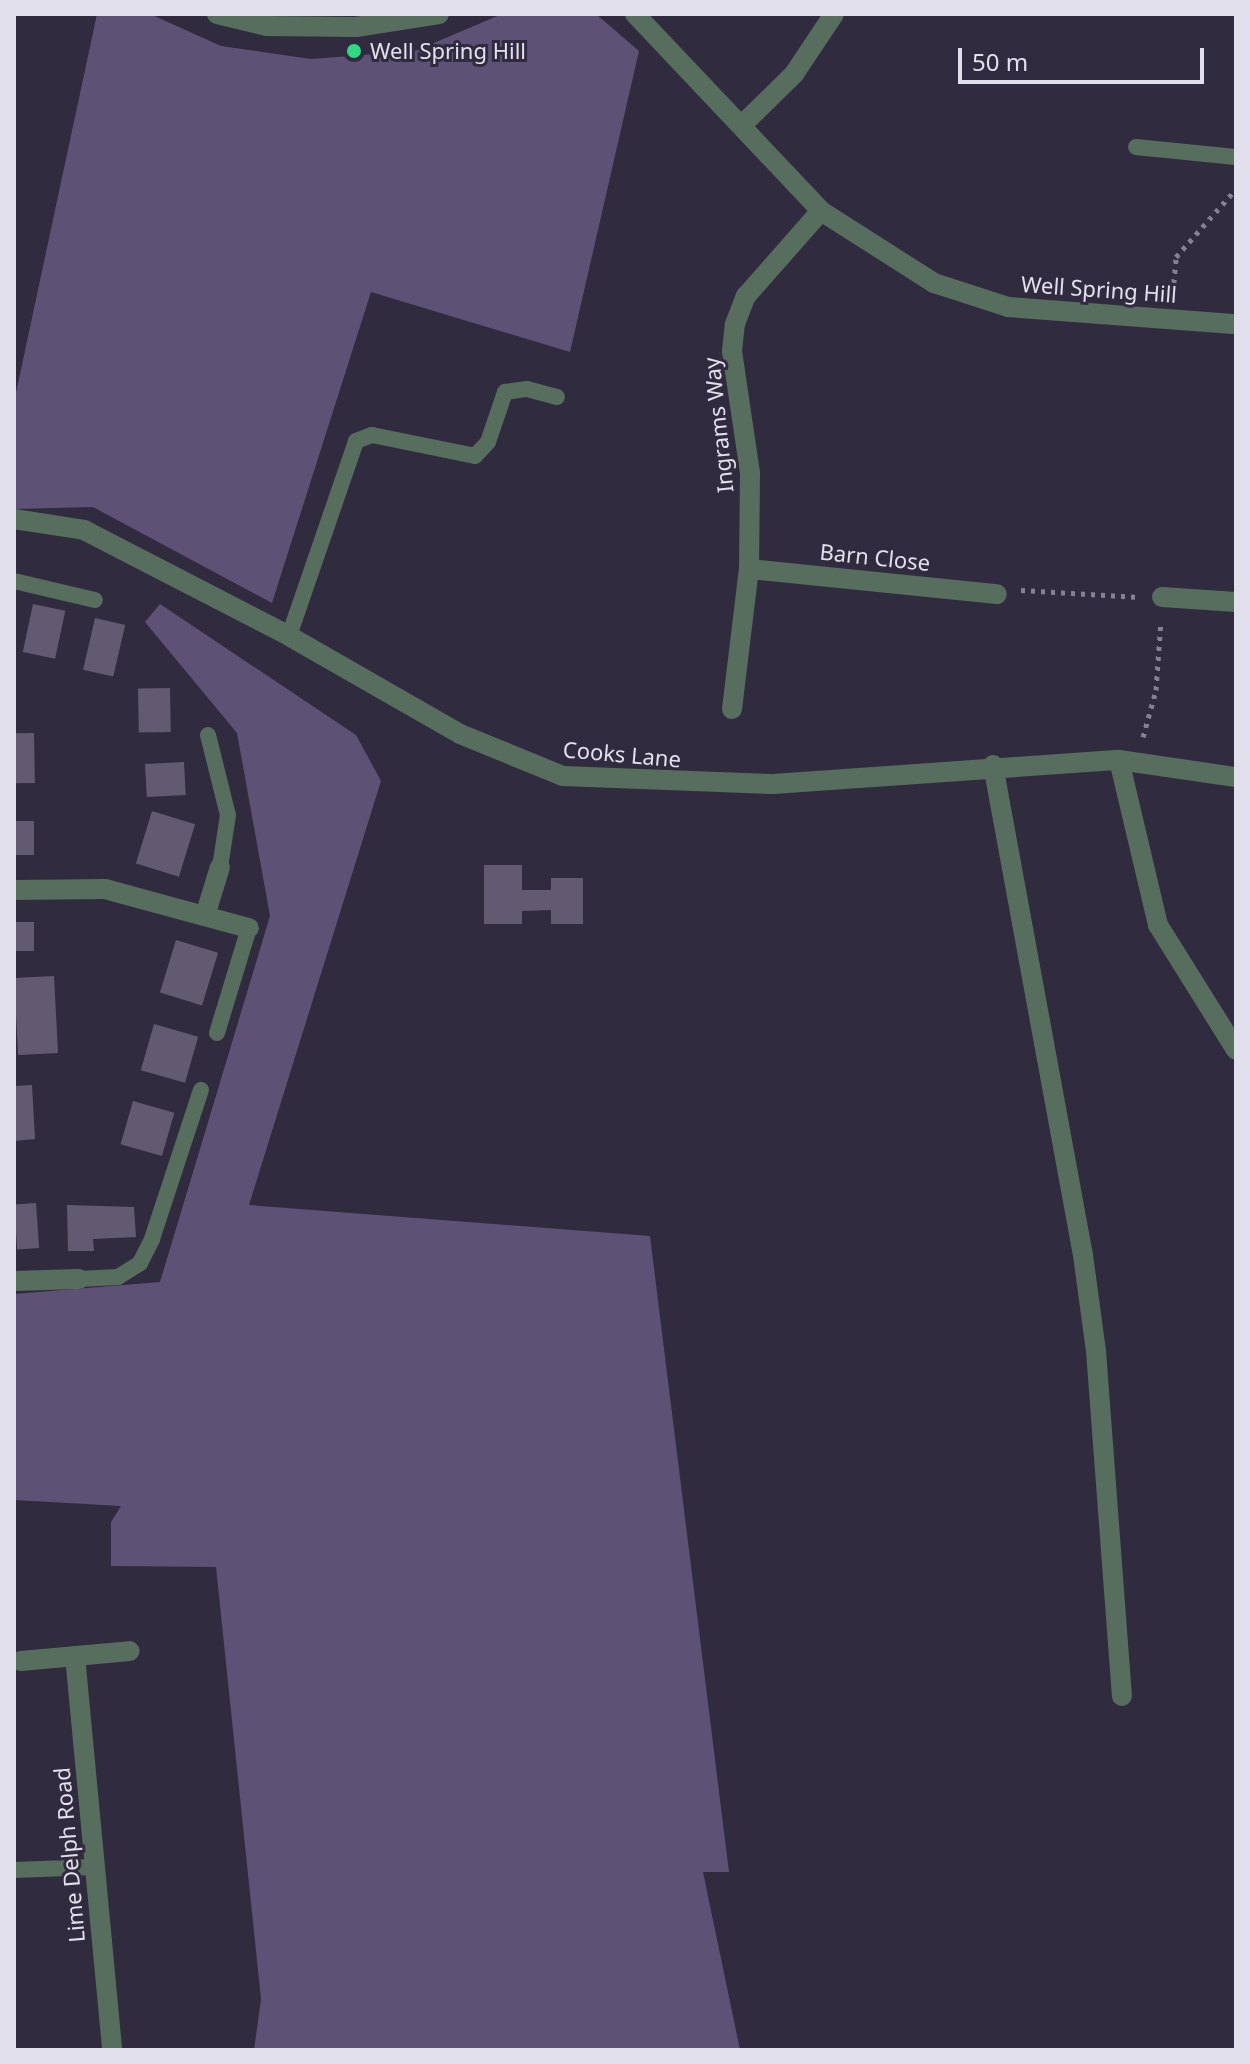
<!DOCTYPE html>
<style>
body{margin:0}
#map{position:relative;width:1250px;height:2064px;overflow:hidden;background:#312b3f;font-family:"Noto Sans",sans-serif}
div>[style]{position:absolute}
.green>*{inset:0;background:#5d5176}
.building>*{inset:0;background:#615a71;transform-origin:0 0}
.path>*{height:5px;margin-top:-2.5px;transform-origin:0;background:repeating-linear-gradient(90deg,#858191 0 4px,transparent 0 10px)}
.lane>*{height:16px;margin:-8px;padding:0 8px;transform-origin:8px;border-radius:8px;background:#576d5e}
.street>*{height:20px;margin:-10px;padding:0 10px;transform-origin:10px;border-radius:10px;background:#576d5e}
.dots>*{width:22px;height:22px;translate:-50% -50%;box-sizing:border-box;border:4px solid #312b3f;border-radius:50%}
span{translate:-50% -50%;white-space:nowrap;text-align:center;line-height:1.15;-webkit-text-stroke:6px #312b3f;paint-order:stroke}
.poi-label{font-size:22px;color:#e3e0ed}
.left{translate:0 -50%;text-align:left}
.street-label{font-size:22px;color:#e3e0ed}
.frame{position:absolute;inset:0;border:16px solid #e3e0ed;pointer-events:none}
.scale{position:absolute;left:958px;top:48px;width:246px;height:36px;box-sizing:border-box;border:4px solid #e3e0ed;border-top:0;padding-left:10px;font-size:24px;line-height:28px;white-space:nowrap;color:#e3e0ed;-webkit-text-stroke:6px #312b3f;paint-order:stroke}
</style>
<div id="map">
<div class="green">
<div style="clip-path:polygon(97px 14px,150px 14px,221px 46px,311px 59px,415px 51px,502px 14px,596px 14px,639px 51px,570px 352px,371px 292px,272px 603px,93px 507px,14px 509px,14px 402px)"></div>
<div style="clip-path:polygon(160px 604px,356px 735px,381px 781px,249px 1205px,650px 1236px,729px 1872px,703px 1872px,740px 2050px,254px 2050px,261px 1999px,216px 1567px,111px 1566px,111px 1522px,121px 1506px,14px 1500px,14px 1294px,160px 1282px,270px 916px,237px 733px,145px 622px)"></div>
</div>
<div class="building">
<div style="left:33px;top:604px;width:33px;height:49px;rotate:12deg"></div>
<div style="left:95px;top:618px;width:31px;height:53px;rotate:13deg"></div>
<div style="left:170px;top:688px;width:44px;height:32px;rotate:89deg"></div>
<div style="left:34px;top:733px;width:50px;height:20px;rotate:89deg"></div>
<div style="left:184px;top:762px;width:33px;height:39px;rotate:87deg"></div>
<div style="left:152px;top:811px;width:45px;height:55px;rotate:17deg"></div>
<div style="left:34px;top:821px;width:34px;height:20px;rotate:90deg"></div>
<div style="clip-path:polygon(484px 865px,522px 865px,522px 890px,551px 890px,551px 878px,583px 878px,583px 924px,551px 924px,551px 910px,522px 911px,522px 924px,484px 924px)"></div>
<div style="left:14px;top:922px;width:20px;height:29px"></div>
<div style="left:176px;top:940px;width:44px;height:55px;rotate:17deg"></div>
<div style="left:54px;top:976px;width:77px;height:40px;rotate:87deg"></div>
<div style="left:154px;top:1024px;width:46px;height:48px;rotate:16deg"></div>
<div style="clip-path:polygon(32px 1085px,35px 1139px,14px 1141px,14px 1086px)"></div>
<div style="left:133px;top:1101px;width:43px;height:45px;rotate:16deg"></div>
<div style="left:36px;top:1203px;width:45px;height:22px;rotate:86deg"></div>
<div style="clip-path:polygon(67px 1205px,134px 1207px,136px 1237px,93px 1239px,94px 1251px,68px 1251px)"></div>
</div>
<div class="path">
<div style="left:1173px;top:293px;width:36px;rotate:-85deg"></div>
<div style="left:1176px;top:257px;width:91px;rotate:-48.6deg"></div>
<div style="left:1021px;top:590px;width:118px;rotate:3.4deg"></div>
<div style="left:1143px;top:737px;width:49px;rotate:-74.5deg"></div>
<div style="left:1156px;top:690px;width:69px;rotate:-85.9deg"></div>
</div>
<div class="lane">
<div style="left:1136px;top:147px;width:100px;rotate:5.7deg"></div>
<div style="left:14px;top:581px;width:83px;rotate:13.2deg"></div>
<div style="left:289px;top:636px;width:206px;rotate:-71deg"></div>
<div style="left:356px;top:441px;width:17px;rotate:-21deg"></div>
<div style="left:372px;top:435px;width:105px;rotate:11.5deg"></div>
<div style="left:475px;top:456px;width:19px;rotate:-47deg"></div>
<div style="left:488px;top:442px;width:53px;rotate:-71.2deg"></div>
<div style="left:505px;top:392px;width:22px;rotate:-8deg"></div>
<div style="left:527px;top:389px;width:31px;rotate:15deg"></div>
<div style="left:208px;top:735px;width:82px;rotate:76deg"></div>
<div style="left:228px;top:815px;width:53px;rotate:98.7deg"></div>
<div style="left:217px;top:1033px;width:110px;rotate:-73.1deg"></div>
<div style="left:79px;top:1279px;width:39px;rotate:-3deg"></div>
<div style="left:118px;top:1277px;width:26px;rotate:-32deg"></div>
<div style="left:140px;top:1263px;width:27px;rotate:-63deg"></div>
<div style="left:152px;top:1239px;width:157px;rotate:-71.8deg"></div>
<div style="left:14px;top:1870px;width:80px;rotate:-2.1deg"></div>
</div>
<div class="street">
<div style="left:217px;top:14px;width:51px;rotate:13.5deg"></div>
<div style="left:267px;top:26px;width:89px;rotate:0.6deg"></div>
<div style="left:356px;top:27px;width:84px;rotate:-8.9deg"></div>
<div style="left:635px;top:14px;width:271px;rotate:46.6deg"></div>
<div style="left:821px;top:211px;width:134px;rotate:32.5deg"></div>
<div style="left:934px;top:283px;width:78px;rotate:18deg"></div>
<div style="left:1008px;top:307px;width:229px;rotate:4.3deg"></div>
<div style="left:742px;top:125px;width:73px;rotate:-44.4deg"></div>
<div style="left:794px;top:74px;width:72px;rotate:-56.3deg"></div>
<div style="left:14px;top:519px;width:71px;rotate:8.9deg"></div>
<div style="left:84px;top:530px;width:231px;rotate:27.3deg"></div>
<div style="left:289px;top:636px;width:197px;rotate:29.8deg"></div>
<div style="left:460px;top:734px;width:111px;rotate:22.2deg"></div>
<div style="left:563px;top:776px;width:210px;rotate:2.2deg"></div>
<div style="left:773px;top:784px;width:347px;rotate:-4deg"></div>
<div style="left:1119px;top:760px;width:118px;rotate:8.3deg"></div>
<div style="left:749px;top:569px;width:249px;rotate:5.8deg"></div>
<div style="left:1162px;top:597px;width:74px;rotate:3.9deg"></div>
<div style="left:732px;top:709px;width:141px;rotate:-83.1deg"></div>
<div style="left:749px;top:569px;width:96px;rotate:-89.4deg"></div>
<div style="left:750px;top:473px;width:123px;rotate:-98.4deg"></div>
<div style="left:732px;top:351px;width:27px;rotate:-84deg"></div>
<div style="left:735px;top:324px;width:30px;rotate:-69deg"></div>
<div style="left:746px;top:296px;width:113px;rotate:-48.6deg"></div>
<div style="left:1119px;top:760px;width:170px;rotate:76.7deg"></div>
<div style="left:1158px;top:925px;width:147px;rotate:58deg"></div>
<div style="left:993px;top:765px;width:498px;rotate:79.6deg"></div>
<div style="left:1083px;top:1255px;width:97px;rotate:82.3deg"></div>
<div style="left:1096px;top:1351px;width:346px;rotate:85.7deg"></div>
<div style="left:14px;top:890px;width:91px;rotate:-0.6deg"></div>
<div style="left:105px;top:889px;width:149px;rotate:15.2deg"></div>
<div style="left:205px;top:916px;width:51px;rotate:-73deg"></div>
<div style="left:14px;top:1281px;width:65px;rotate:-1.8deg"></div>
<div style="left:75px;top:1656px;width:396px;rotate:84.6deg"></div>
<div style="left:21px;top:1661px;width:109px;rotate:-5.2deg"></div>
</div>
<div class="dots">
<div style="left:354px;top:51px;background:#30d883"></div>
</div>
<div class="poi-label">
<span class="left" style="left:370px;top:51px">Well Spring Hill</span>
</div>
<div class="street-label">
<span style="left:1099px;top:289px;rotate:4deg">Well Spring Hill</span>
<span style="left:718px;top:425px;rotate:-96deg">Ingrams Way</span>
<span style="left:875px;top:557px;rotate:6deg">Barn Close</span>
<span style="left:622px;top:754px;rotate:5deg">Cooks Lane</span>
<span style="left:69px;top:1855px;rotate:-95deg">Lime Delph Road</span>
</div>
<div class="frame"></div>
<div class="scale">50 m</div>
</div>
